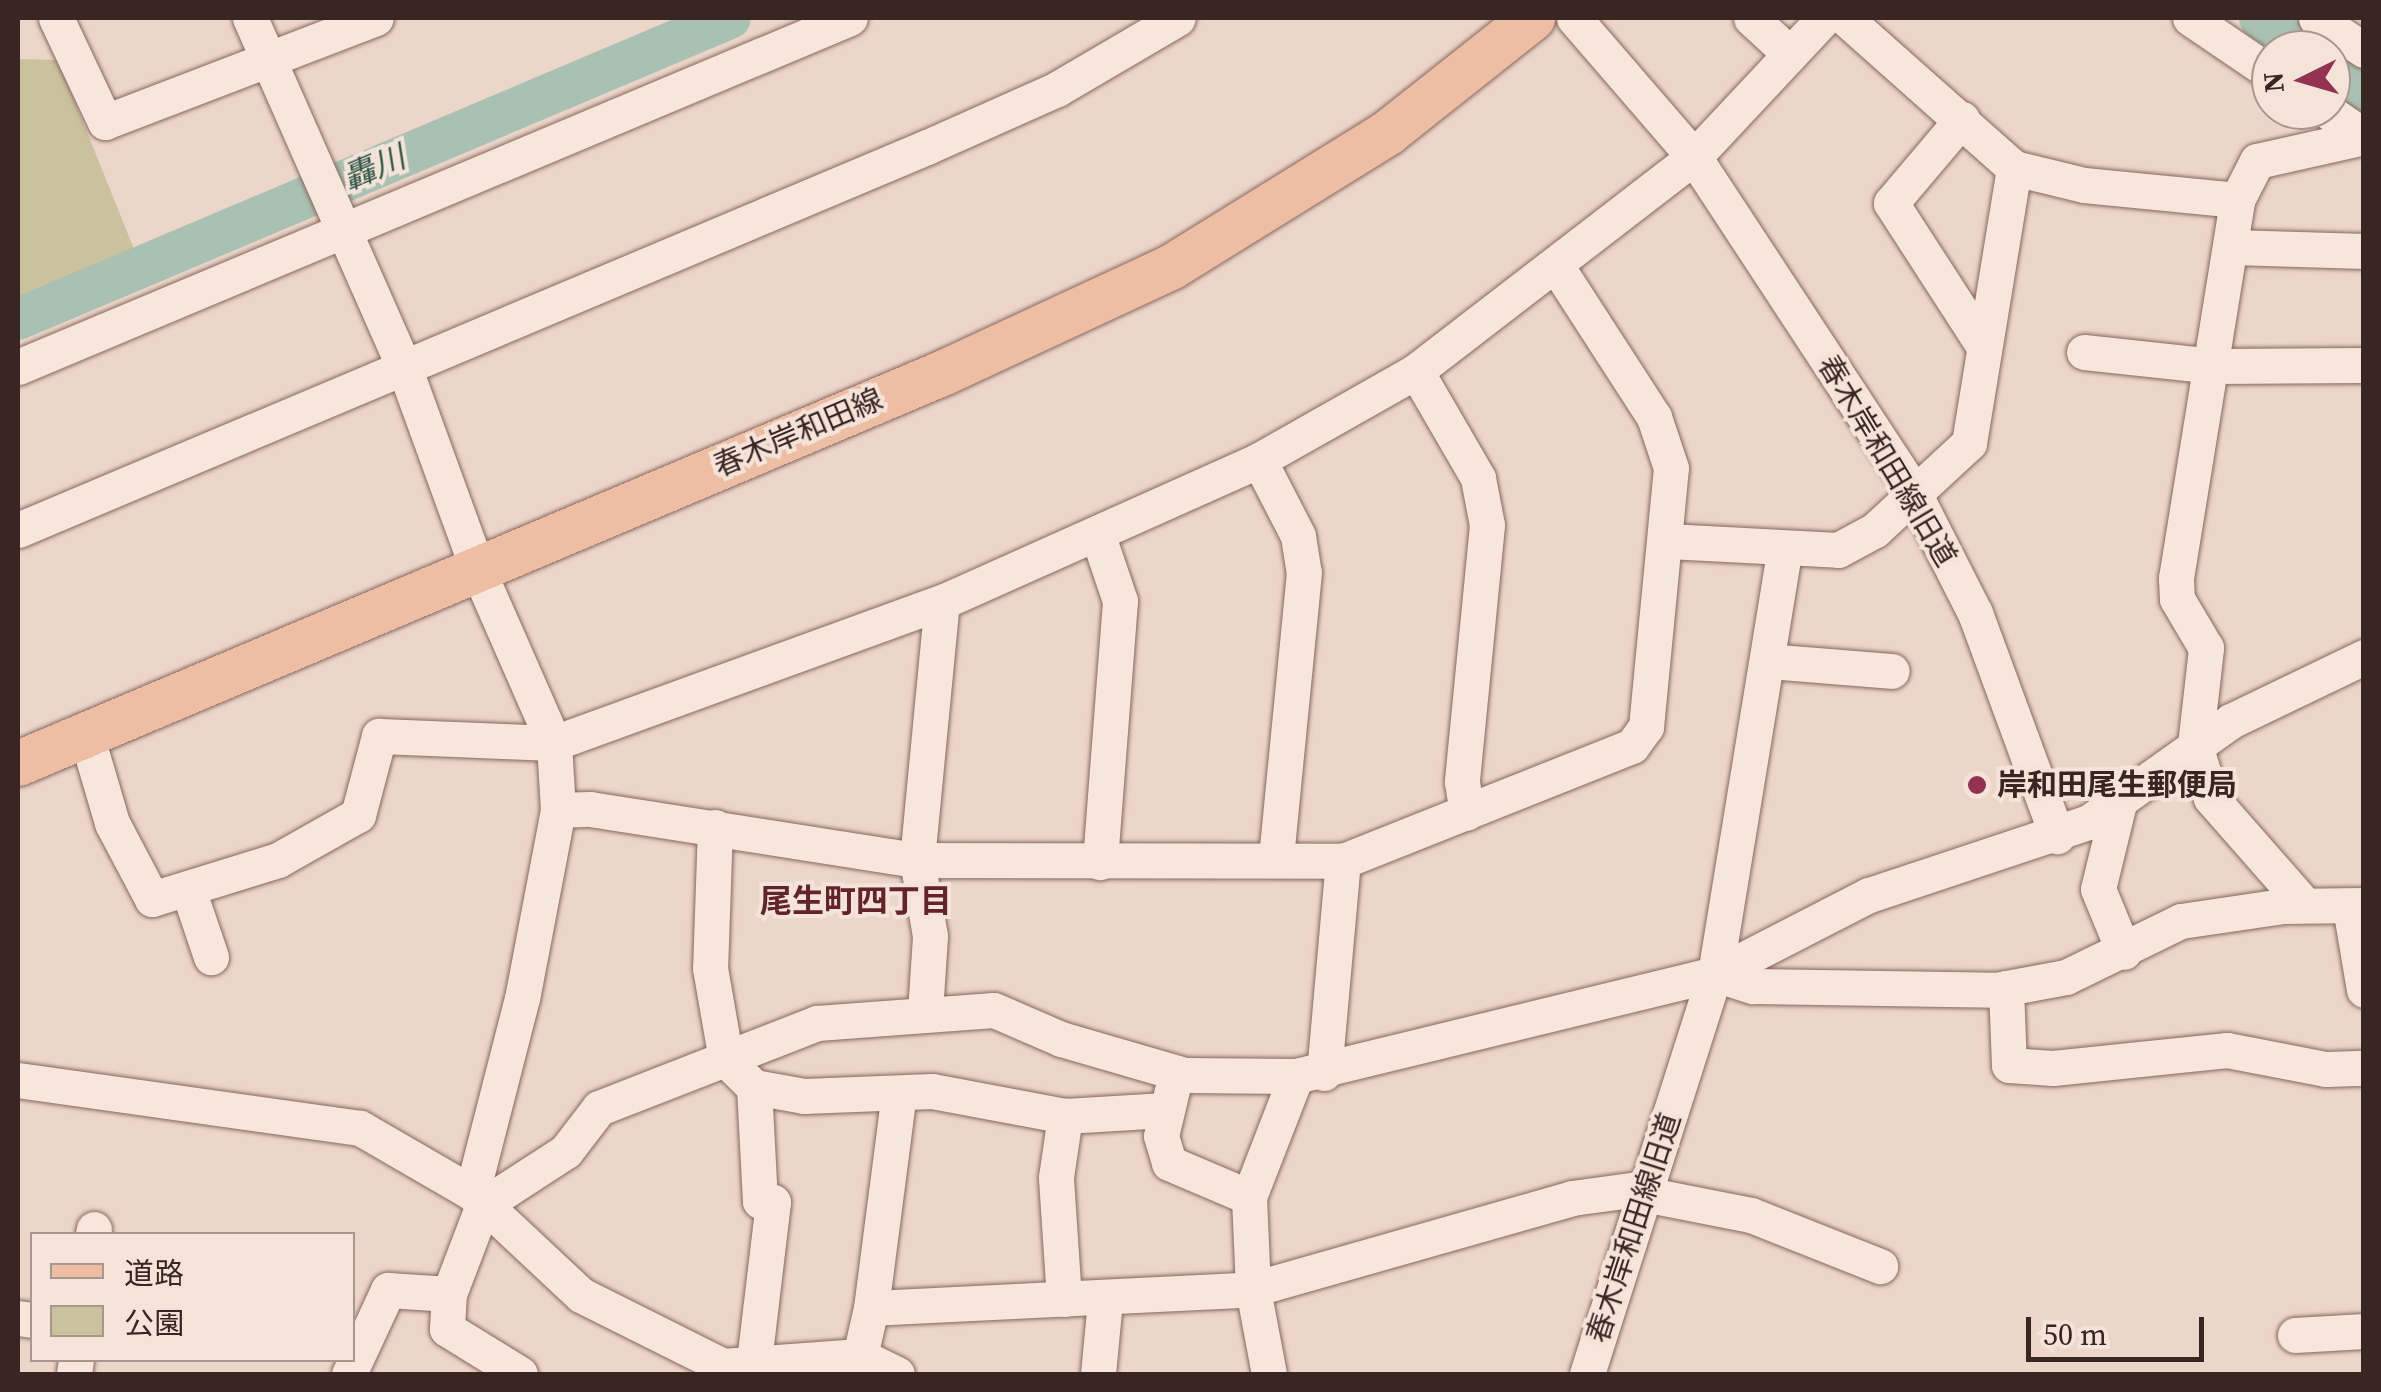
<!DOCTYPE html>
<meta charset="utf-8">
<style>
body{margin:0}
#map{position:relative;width:2381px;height:1392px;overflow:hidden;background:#ecd6c9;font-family:"Source Serif 4","Noto Sans JP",serif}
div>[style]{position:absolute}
.green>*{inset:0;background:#cac19d}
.river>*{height:42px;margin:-21px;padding:0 21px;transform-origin:21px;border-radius:21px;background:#a9c1b2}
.roads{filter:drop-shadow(0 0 2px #88675e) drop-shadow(0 0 2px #88675e)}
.minor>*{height:35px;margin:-17.5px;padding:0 17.5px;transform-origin:17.5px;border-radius:17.5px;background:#f7e6dc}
.major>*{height:45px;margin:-22.5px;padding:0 22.5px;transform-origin:22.5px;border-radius:22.5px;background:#edbea4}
.dots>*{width:28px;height:28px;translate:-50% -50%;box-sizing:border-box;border:5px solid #f4e3d8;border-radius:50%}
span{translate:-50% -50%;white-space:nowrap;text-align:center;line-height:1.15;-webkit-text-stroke:8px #f4e3d8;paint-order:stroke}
.street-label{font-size:30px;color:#392521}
.poi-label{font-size:30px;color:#392521;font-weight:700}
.left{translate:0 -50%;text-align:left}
.water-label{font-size:32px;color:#315849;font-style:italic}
.neighbourhood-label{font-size:32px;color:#63232a;font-weight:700}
.frame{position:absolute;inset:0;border:20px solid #392521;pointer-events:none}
.legend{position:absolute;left:30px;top:1232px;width:325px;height:130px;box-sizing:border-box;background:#f4e3d8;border:2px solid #a9978f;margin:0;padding:12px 18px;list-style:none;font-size:30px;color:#392521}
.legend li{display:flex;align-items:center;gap:20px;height:50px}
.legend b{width:50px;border:2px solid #a9978f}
.north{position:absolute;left:2251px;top:30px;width:100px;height:100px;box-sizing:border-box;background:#f4e3d8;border:2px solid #a9978f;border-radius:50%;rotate:265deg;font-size:28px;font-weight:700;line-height:40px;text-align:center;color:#392521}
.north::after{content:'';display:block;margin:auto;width:35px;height:45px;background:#943252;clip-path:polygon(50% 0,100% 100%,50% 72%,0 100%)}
.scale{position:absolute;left:2026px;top:1317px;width:178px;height:45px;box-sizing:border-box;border:5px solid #392521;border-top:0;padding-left:12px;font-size:30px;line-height:35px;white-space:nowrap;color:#392521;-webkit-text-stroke:8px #f4e3d8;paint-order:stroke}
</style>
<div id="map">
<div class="green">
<div style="clip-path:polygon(18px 59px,58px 60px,140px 264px,18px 315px)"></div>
</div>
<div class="river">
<div style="left:2260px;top:18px;width:54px;rotate:36deg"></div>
<div style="left:2331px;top:69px;width:41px;rotate:36deg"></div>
<div style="left:18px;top:319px;width:773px;rotate:-22.92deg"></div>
</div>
<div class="roads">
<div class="minor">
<div style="left:56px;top:18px;width:115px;rotate:64.8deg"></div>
<div style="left:105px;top:122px;width:290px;rotate:-21deg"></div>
<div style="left:250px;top:18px;width:381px;rotate:66.2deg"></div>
<div style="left:404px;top:367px;width:214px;rotate:70deg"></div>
<div style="left:477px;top:568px;width:191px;rotate:66.3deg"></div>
<div style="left:554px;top:743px;width:67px;rotate:86.6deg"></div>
<div style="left:558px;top:810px;width:191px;rotate:100.8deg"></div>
<div style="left:522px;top:998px;width:201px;rotate:104.4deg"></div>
<div style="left:1574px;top:18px;width:184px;rotate:49.2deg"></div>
<div style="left:1694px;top:157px;width:399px;rotate:56.7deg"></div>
<div style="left:1913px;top:491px;width:137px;rotate:63.1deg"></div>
<div style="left:1975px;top:613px;width:238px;rotate:69.8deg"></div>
<div style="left:1751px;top:18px;width:53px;rotate:42.7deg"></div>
<div style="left:1845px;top:18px;width:226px;rotate:41.6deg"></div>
<div style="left:2014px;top:168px;width:72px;rotate:13.7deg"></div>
<div style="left:2084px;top:185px;width:154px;rotate:5.6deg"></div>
<div style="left:2190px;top:18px;width:98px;rotate:34.2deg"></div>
<div style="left:2316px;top:18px;width:58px;rotate:33.7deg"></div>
<div style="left:2326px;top:110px;width:46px;rotate:34.4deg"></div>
<div style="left:1962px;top:119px;width:110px;rotate:130.2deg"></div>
<div style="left:1891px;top:203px;width:171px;rotate:57.1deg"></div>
<div style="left:2232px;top:247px;width:132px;rotate:1.7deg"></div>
<div style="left:2084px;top:352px;width:132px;rotate:6.1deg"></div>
<div style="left:2215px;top:366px;width:149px;rotate:-0.4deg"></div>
<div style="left:18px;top:367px;width:902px;rotate:-22.76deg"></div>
<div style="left:1416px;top:371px;width:124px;rotate:59.9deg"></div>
<div style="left:1478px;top:478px;width:48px;rotate:79.2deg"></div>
<div style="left:1487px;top:525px;width:258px;rotate:95.6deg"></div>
<div style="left:1462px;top:782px;width:31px;rotate:81deg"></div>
<div style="left:1259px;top:460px;width:85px;rotate:62.8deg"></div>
<div style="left:1298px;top:536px;width:36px;rotate:81deg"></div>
<div style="left:1304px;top:572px;width:289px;rotate:95.6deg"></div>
<div style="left:18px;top:530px;width:986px;rotate:-22.85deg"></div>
<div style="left:927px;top:147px;width:142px;rotate:-24deg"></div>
<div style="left:1057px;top:89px;width:140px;rotate:-30.4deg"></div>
<div style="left:1097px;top:533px;width:72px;rotate:71.3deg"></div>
<div style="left:1120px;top:601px;width:262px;rotate:94.4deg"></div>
<div style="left:1668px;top:541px;width:170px;rotate:3deg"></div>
<div style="left:1838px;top:550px;width:42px;rotate:-28.4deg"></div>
<div style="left:1875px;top:530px;width:128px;rotate:-42.8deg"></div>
<div style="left:1969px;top:443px;width:279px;rotate:-80.7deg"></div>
<div style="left:1768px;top:661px;width:124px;rotate:4.6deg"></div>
<div style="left:85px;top:731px;width:96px;rotate:73.6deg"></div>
<div style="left:112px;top:823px;width:86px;rotate:62.2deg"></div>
<div style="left:152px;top:899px;width:132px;rotate:-17.2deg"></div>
<div style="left:278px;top:860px;width:92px;rotate:-29.4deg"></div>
<div style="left:358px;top:815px;width:82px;rotate:-75.1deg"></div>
<div style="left:379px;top:736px;width:175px;rotate:2.3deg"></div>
<div style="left:554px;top:743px;width:413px;rotate:-20deg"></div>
<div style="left:942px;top:602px;width:347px;rotate:-24.1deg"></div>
<div style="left:1259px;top:460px;width:180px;rotate:-29.5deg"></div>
<div style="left:1416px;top:371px;width:351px;rotate:-37.6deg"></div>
<div style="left:1694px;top:157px;width:190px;rotate:-46.9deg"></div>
<div style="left:2118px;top:807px;width:84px;rotate:103.7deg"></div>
<div style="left:2098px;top:889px;width:68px;rotate:67.6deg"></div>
<div style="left:558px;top:810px;width:32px;rotate:-2deg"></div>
<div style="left:590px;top:809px;width:331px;rotate:8.9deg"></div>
<div style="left:917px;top:860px;width:426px;rotate:0.1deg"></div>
<div style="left:1343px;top:861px;width:311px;rotate:-21.7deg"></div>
<div style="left:1632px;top:746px;width:24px;rotate:-54deg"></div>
<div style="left:1646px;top:727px;width:260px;rotate:-84.5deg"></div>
<div style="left:1671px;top:468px;width:54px;rotate:-108.4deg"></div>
<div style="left:1654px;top:417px;width:179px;rotate:-122.9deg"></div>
<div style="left:715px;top:827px;width:141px;rotate:92deg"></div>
<div style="left:710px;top:968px;width:93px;rotate:80.1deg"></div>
<div style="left:726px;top:1060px;width:39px;rotate:44deg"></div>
<div style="left:754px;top:1087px;width:114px;rotate:87deg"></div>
<div style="left:760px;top:1201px;width:13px;rotate:4deg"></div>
<div style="left:773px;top:1202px;width:160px;rotate:96.8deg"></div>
<div style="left:188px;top:889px;width:72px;rotate:71.3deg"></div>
<div style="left:2304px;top:904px;width:141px;rotate:-131.3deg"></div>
<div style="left:2211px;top:798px;width:55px;rotate:-106.8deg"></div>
<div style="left:2195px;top:745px;width:98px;rotate:-83.5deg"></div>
<div style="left:2206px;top:648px;width:57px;rotate:-120.6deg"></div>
<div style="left:2177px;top:599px;width:21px;rotate:-93deg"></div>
<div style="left:2176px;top:578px;width:383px;rotate:-80.8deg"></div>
<div style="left:2237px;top:200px;width:44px;rotate:-62.9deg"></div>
<div style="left:2257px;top:161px;width:110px;rotate:-12.6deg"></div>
<div style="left:2350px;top:907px;width:84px;rotate:80.4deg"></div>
<div style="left:1715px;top:974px;width:427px;rotate:-80.7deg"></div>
<div style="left:2006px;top:988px;width:77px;rotate:87.8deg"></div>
<div style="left:2009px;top:1065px;width:44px;rotate:3.9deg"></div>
<div style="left:2053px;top:1068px;width:175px;rotate:-5.9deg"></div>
<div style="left:2227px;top:1050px;width:101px;rotate:10.9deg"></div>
<div style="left:2326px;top:1069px;width:38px;rotate:-2deg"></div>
<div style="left:925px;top:1012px;width:76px;rotate:-86.2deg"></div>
<div style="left:930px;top:936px;width:77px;rotate:-99.7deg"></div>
<div style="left:917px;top:860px;width:259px;rotate:-84.5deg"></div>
<div style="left:1324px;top:1073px;width:213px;rotate:-84.9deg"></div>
<div style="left:18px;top:1080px;width:345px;rotate:8deg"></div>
<div style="left:360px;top:1128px;width:129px;rotate:30.1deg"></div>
<div style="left:472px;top:1193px;width:149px;rotate:43.1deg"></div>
<div style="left:581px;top:1295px;width:159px;rotate:26.6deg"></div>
<div style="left:723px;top:1366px;width:137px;rotate:-4.2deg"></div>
<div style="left:860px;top:1356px;width:49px;rotate:-77.1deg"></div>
<div style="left:871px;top:1308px;width:382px;rotate:-2.8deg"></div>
<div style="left:1253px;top:1289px;width:332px;rotate:-15.9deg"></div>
<div style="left:1572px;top:1198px;width:75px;rotate:-7.7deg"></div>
<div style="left:754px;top:1087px;width:51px;rotate:10.2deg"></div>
<div style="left:804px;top:1096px;width:128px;rotate:-2.2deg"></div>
<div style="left:932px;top:1091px;width:135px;rotate:10.6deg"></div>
<div style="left:1065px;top:1116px;width:100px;rotate:-3.4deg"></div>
<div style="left:1172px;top:1090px;width:47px;rotate:103.4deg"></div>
<div style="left:1161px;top:1136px;width:28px;rotate:73deg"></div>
<div style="left:1169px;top:1163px;width:87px;rotate:23deg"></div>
<div style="left:1644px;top:1194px;width:109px;rotate:11.1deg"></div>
<div style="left:1751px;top:1215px;width:139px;rotate:21.6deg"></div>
<div style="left:93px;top:1234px;width:5px;rotate:-79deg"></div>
<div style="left:1064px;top:1299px;width:122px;rotate:-93.8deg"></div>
<div style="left:1056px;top:1177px;width:62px;rotate:-81.6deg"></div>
<div style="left:871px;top:1308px;width:217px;rotate:-82.6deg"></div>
<div style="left:18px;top:1318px;width:14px;rotate:8deg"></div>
<div style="left:2295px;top:1335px;width:69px;rotate:-3.3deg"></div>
<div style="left:860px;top:1356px;width:41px;rotate:25.9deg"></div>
<div style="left:74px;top:1374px;width:14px;rotate:-82deg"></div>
<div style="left:349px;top:1374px;width:93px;rotate:-65.1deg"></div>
<div style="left:388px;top:1290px;width:61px;rotate:3.8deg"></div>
<div style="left:520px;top:1374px;width:86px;rotate:-148.3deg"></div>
<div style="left:447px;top:1329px;width:35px;rotate:-87deg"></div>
<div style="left:449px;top:1294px;width:95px;rotate:-69.1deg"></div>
<div style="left:483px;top:1205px;width:99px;rotate:-33deg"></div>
<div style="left:566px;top:1151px;width:54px;rotate:-52.5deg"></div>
<div style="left:599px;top:1108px;width:234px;rotate:-21.3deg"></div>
<div style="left:817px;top:1023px;width:177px;rotate:-4.2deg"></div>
<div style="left:994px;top:1010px;width:73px;rotate:23.4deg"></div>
<div style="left:1061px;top:1039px;width:129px;rotate:16.2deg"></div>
<div style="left:1185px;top:1075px;width:111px;rotate:0.5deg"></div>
<div style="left:1098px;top:1374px;width:74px;rotate:-84.6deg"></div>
<div style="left:1269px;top:1374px;width:86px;rotate:-100.7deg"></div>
<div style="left:1253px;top:1289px;width:92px;rotate:-92.5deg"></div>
<div style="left:1249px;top:1197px;width:130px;rotate:-68.8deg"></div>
<div style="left:1296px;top:1076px;width:431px;rotate:-13.7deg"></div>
<div style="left:1715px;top:974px;width:40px;rotate:18deg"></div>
<div style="left:1753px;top:986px;width:243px;rotate:0.9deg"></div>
<div style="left:1996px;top:990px;width:71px;rotate:-10.5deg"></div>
<div style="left:2066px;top:977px;width:128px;rotate:-26deg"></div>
<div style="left:2181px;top:921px;width:102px;rotate:-8.4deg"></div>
<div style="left:2282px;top:906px;width:82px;rotate:-0.7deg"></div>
<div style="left:1587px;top:1374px;width:420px;rotate:-72.3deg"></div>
<div style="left:1715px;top:974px;width:173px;rotate:-27.2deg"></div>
<div style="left:1869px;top:895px;width:232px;rotate:-18.4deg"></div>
<div style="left:2089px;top:822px;width:174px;rotate:-35.4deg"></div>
<div style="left:2231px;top:721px;width:148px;rotate:-25.7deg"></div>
</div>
<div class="major">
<div style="left:18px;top:763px;width:1005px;rotate:-22.89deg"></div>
<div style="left:944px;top:372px;width:251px;rotate:-24.9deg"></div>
<div style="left:1172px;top:266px;width:254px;rotate:-31.8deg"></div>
<div style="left:1388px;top:132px;width:184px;rotate:-38.4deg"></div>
</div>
</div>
<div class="dots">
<div style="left:1977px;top:785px;background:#943252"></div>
</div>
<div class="street-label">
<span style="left:798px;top:433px;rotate:-23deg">春木岸和田線</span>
<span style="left:1887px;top:461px;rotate:59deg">春木岸和田線旧道</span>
<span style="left:1634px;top:1228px;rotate:-72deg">春木岸和田線旧道</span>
</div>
<div class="poi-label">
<span class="left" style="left:1997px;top:785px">岸和田尾生郵便局</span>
</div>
<div class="water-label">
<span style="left:374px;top:168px;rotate:-23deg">轟川</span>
</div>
<div class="neighbourhood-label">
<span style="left:856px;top:901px">尾生町四丁目</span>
</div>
<div class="frame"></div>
<ul class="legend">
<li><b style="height:12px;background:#edbea4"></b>道路</li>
<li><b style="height:28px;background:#cac19d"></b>公園</li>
</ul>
<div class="north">N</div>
<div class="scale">50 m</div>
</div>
